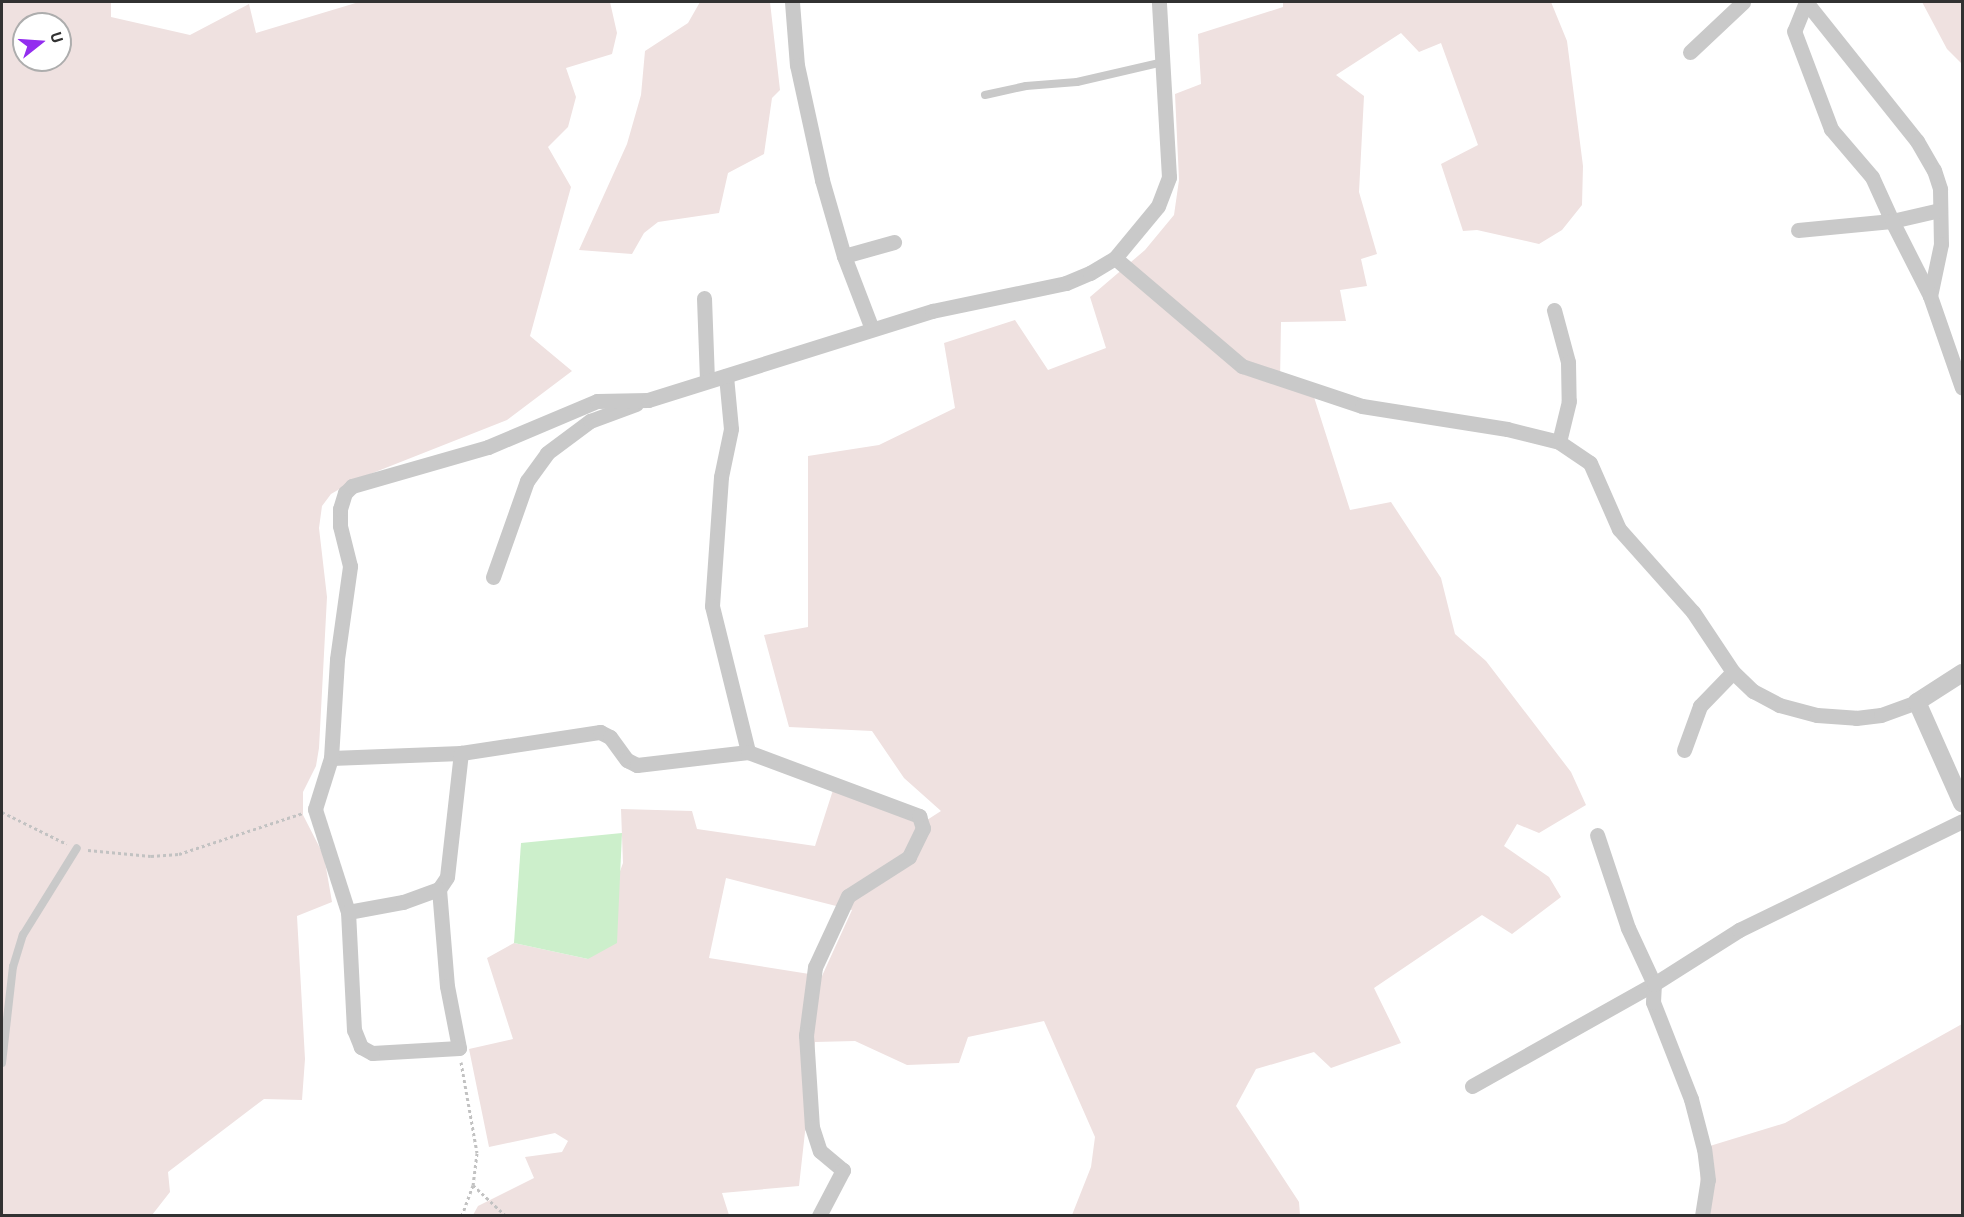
<!DOCTYPE html>
<style>
body{margin:0}
#map{position:relative;width:1964px;height:1217px;overflow:hidden;background:#fff;font-family:"Titillium Web",sans-serif}
div>[style]{position:absolute}
.green>*{inset:0;background:#efe1e0}
.water>*{inset:0;background:#ccefcb}
.path>*{height:3px;margin-top:-1.5px;transform-origin:0;background:repeating-linear-gradient(90deg,#c2c2c2 0 3px,transparent 0 6px)}
.service>*{height:8px;margin:-4px;padding:0 4px;transform-origin:4px;border-radius:4px;background:#c9c9c9}
.minor>*{height:15px;margin:-7.5px;padding:0 7.5px;transform-origin:7.5px;border-radius:7.5px;background:#c9c9c9}
.tertiary>*{height:18px;margin:-9px;padding:0 9px;transform-origin:9px;border-radius:9px;background:#c9c9c9}
span{translate:-50% -50%;white-space:nowrap;text-align:center;line-height:1.15;-webkit-text-stroke:6px #fff;paint-order:stroke}
.frame{position:absolute;inset:0;border:3px solid #323232;pointer-events:none}
.north{position:absolute;left:12px;top:12px;width:60px;height:60px;box-sizing:border-box;background:#fff;border:2px solid #adadad;border-radius:50%;rotate:73deg;font-size:16px;font-weight:700;line-height:24px;text-align:center;color:#323232}
.north::after{content:'';display:block;margin:auto;width:21px;height:27px;background:#932def;clip-path:polygon(50% 0,100% 100%,50% 72%,0 100%)}
</style>
<div id="map">
<div class="green">
<div style="clip-path:polygon(evenodd,2px 2px,111px 2px,111px 17px,190px 35px,249px 4px,256px 33px,359px 2px,610px 2px,617px 33px,612px 54px,566px 68px,576px 97px,568px 127px,548px 147px,571px 187px,530px 336px,572px 371px,507px 420px,355px 480px,331px 494px,322px 506px,319px 528px,327px 597px,319px 748px,316px 766px,303px 792px,303px 815px,324px 856px,332px 902px,297px 916px,305px 1059px,302px 1100px,264px 1099px,168px 1172px,170px 1192px,152px 1215px,2px 1216px,2px 2px,24px 24px,60px 24px,60px 60px,24px 60px,24px 24px)"></div>
<div style="clip-path:polygon(700px 2px,770px 2px,780px 90px,772px 98px,764px 154px,728px 173px,719px 213px,658px 222px,644px 233px,632px 254px,579px 250px,627px 144px,641px 95px,645px 51px,688px 23px)"></div>
<div style="clip-path:polygon(evenodd,1283px 2px,1551px 2px,1567px 41px,1583px 166px,1582px 205px,1562px 230px,1539px 244px,1477px 230px,1463px 231px,1441px 164px,1478px 145px,1441px 43px,1419px 52px,1401px 33px,1336px 75px,1364px 96px,1359px 192px,1377px 254px,1361px 259px,1367px 286px,1340px 290px,1346px 321px,1281px 322px,1280px 382px,1314px 397px,1350px 510px,1391px 502px,1441px 578px,1455px 634px,1486px 661px,1571px 772px,1586px 805px,1539px 833px,1517px 824px,1504px 846px,1549px 877px,1561px 897px,1512px 934px,1482px 915px,1374px 988px,1401px 1043px,1331px 1068px,1314px 1052px,1256px 1069px,1236px 1106px,1299px 1202px,1300px 1215px,1072px 1215px,1091px 1167px,1095px 1137px,1044px 1021px,968px 1037px,959px 1063px,907px 1065px,855px 1041px,815px 1042px,799px 1186px,722px 1193px,729px 1215px,473px 1215px,478px 1206px,534px 1178px,525px 1157px,562px 1152px,568px 1141px,555px 1133px,489px 1147px,469px 1049px,513px 1039px,487px 958px,514px 943px,588px 959px,623px 863px,621px 809px,692px 811px,697px 829px,815px 846px,833px 790px,927px 820px,941px 811px,904px 778px,872px 731px,789px 727px,764px 635px,808px 627px,808px 456px,879px 445px,955px 408px,944px 343px,1015px 320px,1048px 370px,1106px 348px,1090px 297px,1145px 250px,1174px 215px,1179px 180px,1175px 94px,1201px 84px,1198px 34px,1283px 7px,1283px 2px,726px 878px,852px 910px,822px 976px,709px 958px,726px 878px)"></div>
<div style="clip-path:polygon(1922px 2px,1962px 2px,1962px 64px,1947px 49px)"></div>
<div style="clip-path:polygon(1962px 1024px,1962px 1215px,1701px 1215px,1700px 1149px,1785px 1123px)"></div>
</div>
<div class="water">
<div style="clip-path:polygon(622px 833px,617px 943px,588px 959px,514px 943px,521px 843px)"></div>
</div>
<div class="path">
<div style="left:2px;top:812px;width:72px;rotate:26.2deg"></div>
<div style="left:88px;top:850px;width:63px;rotate:5.4deg"></div>
<div style="left:151px;top:856px;width:28px;rotate:-4deg"></div>
<div style="left:179px;top:854px;width:131px;rotate:-18.3deg"></div>
<div style="left:461px;top:1062px;width:92px;rotate:80deg"></div>
<div style="left:477px;top:1153px;width:32px;rotate:97deg"></div>
<div style="left:473px;top:1185px;width:33px;rotate:110deg"></div>
<div style="left:473px;top:1185px;width:45px;rotate:43.2deg"></div>
</div>
<div class="service">
<div style="left:985px;top:95px;width:42px;rotate:-12.4deg"></div>
<div style="left:1026px;top:86px;width:51px;rotate:-4.5deg"></div>
<div style="left:1077px;top:82px;width:88px;rotate:-13.1deg"></div>
<div style="left:2px;top:1063px;width:97px;rotate:-83.5deg"></div>
<div style="left:13px;top:967px;width:34px;rotate:-73deg"></div>
<div style="left:23px;top:935px;width:102px;rotate:-58.2deg"></div>
</div>
<div class="minor">
<div style="left:792px;top:2px;width:63px;rotate:85.5deg"></div>
<div style="left:797px;top:65px;width:118px;rotate:77.7deg"></div>
<div style="left:822px;top:180px;width:79px;rotate:73.9deg"></div>
<div style="left:844px;top:256px;width:78px;rotate:69deg"></div>
<div style="left:1806px;top:2px;width:178px;rotate:51.4deg"></div>
<div style="left:1917px;top:141px;width:34px;rotate:60deg"></div>
<div style="left:1934px;top:170px;width:20px;rotate:72deg"></div>
<div style="left:1940px;top:189px;width:55px;rotate:89deg"></div>
<div style="left:1941px;top:244px;width:53px;rotate:101.9deg"></div>
<div style="left:1930px;top:296px;width:97px;rotate:70.8deg"></div>
<div style="left:1806px;top:2px;width:31px;rotate:112deg"></div>
<div style="left:1794px;top:31px;width:105px;rotate:69.3deg"></div>
<div style="left:1831px;top:129px;width:63px;rotate:49.5deg"></div>
<div style="left:1872px;top:177px;width:48px;rotate:65.6deg"></div>
<div style="left:1892px;top:221px;width:49px;rotate:-12.9deg"></div>
<div style="left:1690px;top:52px;width:73px;rotate:-43.3deg"></div>
<div style="left:1798px;top:230px;width:94px;rotate:-5.5deg"></div>
<div style="left:1892px;top:221px;width:84px;rotate:63.1deg"></div>
<div style="left:844px;top:256px;width:52px;rotate:-15.6deg"></div>
<div style="left:1115px;top:258px;width:167px;rotate:40.4deg"></div>
<div style="left:1242px;top:366px;width:126px;rotate:18.4deg"></div>
<div style="left:1362px;top:406px;width:147px;rotate:9deg"></div>
<div style="left:1507px;top:429px;width:54px;rotate:14deg"></div>
<div style="left:1559px;top:442px;width:37px;rotate:34deg"></div>
<div style="left:1590px;top:463px;width:72px;rotate:66.3deg"></div>
<div style="left:1619px;top:529px;width:111px;rotate:48.3deg"></div>
<div style="left:1693px;top:612px;width:72px;rotate:56.3deg"></div>
<div style="left:1733px;top:672px;width:28px;rotate:44deg"></div>
<div style="left:1753px;top:691px;width:30px;rotate:28deg"></div>
<div style="left:1779px;top:705px;width:39px;rotate:15deg"></div>
<div style="left:1817px;top:715px;width:39px;rotate:4deg"></div>
<div style="left:1856px;top:718px;width:25px;rotate:-7deg"></div>
<div style="left:1881px;top:715px;width:38px;rotate:-20deg"></div>
<div style="left:704px;top:298px;width:83px;rotate:87.9deg"></div>
<div style="left:1554px;top:310px;width:54px;rotate:74.9deg"></div>
<div style="left:1568px;top:362px;width:39px;rotate:89deg"></div>
<div style="left:1569px;top:401px;width:42px;rotate:103.7deg"></div>
<div style="left:726px;top:376px;width:53px;rotate:84.6deg"></div>
<div style="left:731px;top:429px;width:49px;rotate:101.8deg"></div>
<div style="left:721px;top:477px;width:129px;rotate:94deg"></div>
<div style="left:712px;top:606px;width:150px;rotate:76.1deg"></div>
<div style="left:493px;top:577px;width:102px;rotate:-70.5deg"></div>
<div style="left:527px;top:481px;width:34px;rotate:-54deg"></div>
<div style="left:547px;top:453px;width:54px;rotate:-36.7deg"></div>
<div style="left:590px;top:421px;width:49px;rotate:-20.3deg"></div>
<div style="left:1684px;top:750px;width:47px;rotate:-70deg"></div>
<div style="left:1700px;top:706px;width:47px;rotate:-45.9deg"></div>
<div style="left:331px;top:758px;width:130px;rotate:-2.2deg"></div>
<div style="left:461px;top:753px;width:141px;rotate:-8.6deg"></div>
<div style="left:600px;top:732px;width:11px;rotate:27deg"></div>
<div style="left:610px;top:737px;width:29px;rotate:54deg"></div>
<div style="left:627px;top:760px;width:11px;rotate:27deg"></div>
<div style="left:637px;top:765px;width:112px;rotate:-6.7deg"></div>
<div style="left:748px;top:752px;width:183px;rotate:20.5deg"></div>
<div style="left:919px;top:816px;width:13px;rotate:72deg"></div>
<div style="left:923px;top:828px;width:32px;rotate:116deg"></div>
<div style="left:909px;top:857px;width:72px;rotate:147.4deg"></div>
<div style="left:848px;top:896px;width:78px;rotate:114.9deg"></div>
<div style="left:815px;top:967px;width:69px;rotate:97.5deg"></div>
<div style="left:806px;top:1035px;width:92px;rotate:86.3deg"></div>
<div style="left:812px;top:1127px;width:25px;rotate:72deg"></div>
<div style="left:820px;top:1151px;width:30px;rotate:40deg"></div>
<div style="left:843px;top:1170px;width:52px;rotate:117.6deg"></div>
<div style="left:439px;top:889px;width:97px;rotate:85.3deg"></div>
<div style="left:447px;top:986px;width:63px;rotate:79deg"></div>
<div style="left:459px;top:1048px;width:87px;rotate:176.7deg"></div>
<div style="left:372px;top:1053px;width:13px;rotate:-151deg"></div>
<div style="left:361px;top:1047px;width:18px;rotate:-112deg"></div>
<div style="left:354px;top:1030px;width:118px;rotate:-92.9deg"></div>
<div style="left:348px;top:912px;width:108px;rotate:-107.8deg"></div>
<div style="left:315px;top:809px;width:53px;rotate:-72.6deg"></div>
<div style="left:331px;top:758px;width:99px;rotate:-86.5deg"></div>
<div style="left:337px;top:659px;width:94px;rotate:-82deg"></div>
<div style="left:350px;top:566px;width:41px;rotate:-104deg"></div>
<div style="left:340px;top:526px;width:17px;rotate:-90deg"></div>
<div style="left:340px;top:509px;width:17px;rotate:-73deg"></div>
<div style="left:345px;top:493px;width:10px;rotate:-45deg"></div>
<div style="left:352px;top:486px;width:141px;rotate:-16deg"></div>
<div style="left:488px;top:447px;width:118px;rotate:-22.9deg"></div>
<div style="left:597px;top:401px;width:51px;rotate:-1.1deg"></div>
<div style="left:648px;top:400px;width:298px;rotate:-17.4deg"></div>
<div style="left:932px;top:311px;width:137px;rotate:-11.8deg"></div>
<div style="left:1066px;top:283px;width:26px;rotate:-23deg"></div>
<div style="left:1090px;top:273px;width:29px;rotate:-31deg"></div>
<div style="left:1115px;top:258px;width:67px;rotate:-50.4deg"></div>
<div style="left:1158px;top:206px;width:31px;rotate:-69deg"></div>
<div style="left:1169px;top:177px;width:175px;rotate:-93.3deg"></div>
<div style="left:348px;top:912px;width:56px;rotate:-10.3deg"></div>
<div style="left:403px;top:902px;width:38px;rotate:-20deg"></div>
<div style="left:439px;top:889px;width:14px;rotate:-56deg"></div>
<div style="left:447px;top:877px;width:125px;rotate:-83.6deg"></div>
<div style="left:1472px;top:1086px;width:209px;rotate:-29.3deg"></div>
<div style="left:1654px;top:984px;width:62px;rotate:-114.9deg"></div>
<div style="left:1628px;top:928px;width:98px;rotate:-108.4deg"></div>
<div style="left:1702px;top:1216px;width:36px;rotate:-81deg"></div>
<div style="left:1708px;top:1180px;width:31px;rotate:-97deg"></div>
<div style="left:1704px;top:1149px;width:52px;rotate:-104.6deg"></div>
<div style="left:1691px;top:1099px;width:104px;rotate:-111.4deg"></div>
<div style="left:1653px;top:1002px;width:18px;rotate:-87deg"></div>
<div style="left:1654px;top:984px;width:101px;rotate:-32.4deg"></div>
<div style="left:1739px;top:930px;width:248px;rotate:-26deg"></div>
</div>
<div class="tertiary">
<div style="left:1962px;top:673px;width:54px;rotate:147.2deg"></div>
<div style="left:1917px;top:702px;width:111px;rotate:66deg"></div>
</div>
<div class="frame"></div>
<div class="north">U</div>
</div>
